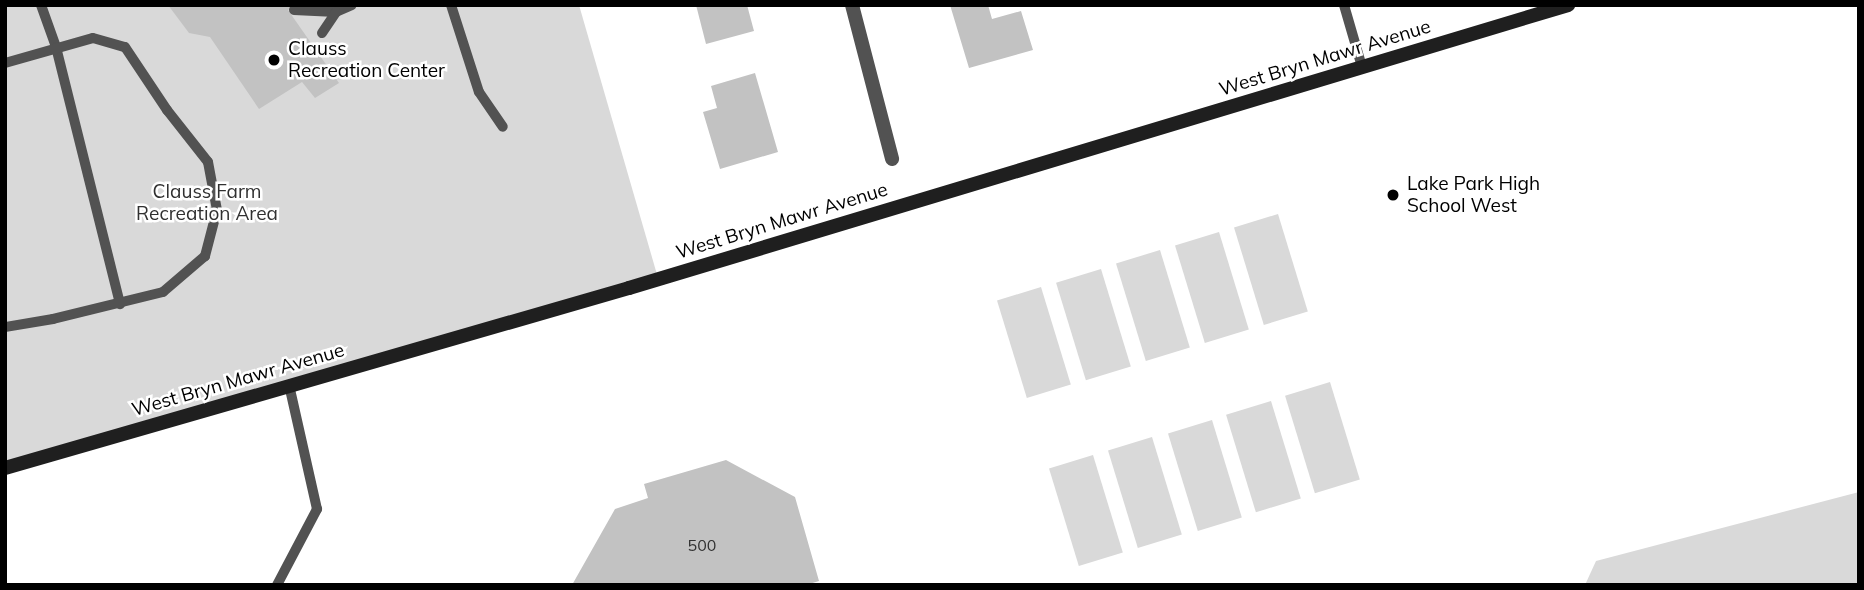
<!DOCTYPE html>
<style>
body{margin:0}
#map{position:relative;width:1864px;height:590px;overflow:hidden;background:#fff;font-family:Mulish,sans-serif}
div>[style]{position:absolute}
.green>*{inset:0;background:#d9d9d9;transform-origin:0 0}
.building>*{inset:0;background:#c2c2c2}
.lane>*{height:10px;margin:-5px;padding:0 5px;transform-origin:5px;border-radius:5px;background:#525252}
.street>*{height:14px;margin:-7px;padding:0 7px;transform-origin:7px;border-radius:7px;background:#525252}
.secondary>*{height:14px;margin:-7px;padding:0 7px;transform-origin:7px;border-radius:7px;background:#1f1f1f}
.dots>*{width:19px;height:19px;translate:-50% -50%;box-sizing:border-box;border:4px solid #fff;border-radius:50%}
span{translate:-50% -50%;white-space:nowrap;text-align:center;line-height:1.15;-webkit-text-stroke:5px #fff;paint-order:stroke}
.number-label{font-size:16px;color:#303030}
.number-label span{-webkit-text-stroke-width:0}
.poi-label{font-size:19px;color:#000}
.left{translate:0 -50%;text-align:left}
.street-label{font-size:19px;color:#000}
.park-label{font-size:19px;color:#303030}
.frame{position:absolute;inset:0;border:7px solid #000;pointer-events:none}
</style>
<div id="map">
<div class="green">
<div style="clip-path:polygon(5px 5px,579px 5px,658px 278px,5px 468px)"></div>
<div style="left:1278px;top:214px;width:102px;height:46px;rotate:73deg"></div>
<div style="left:1219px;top:232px;width:102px;height:46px;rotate:73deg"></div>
<div style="left:1160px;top:250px;width:102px;height:46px;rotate:73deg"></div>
<div style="left:1101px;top:269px;width:102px;height:47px;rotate:73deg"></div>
<div style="left:1041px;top:287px;width:102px;height:46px;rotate:73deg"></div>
<div style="left:1330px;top:382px;width:102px;height:47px;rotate:73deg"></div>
<div style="left:1271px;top:401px;width:102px;height:47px;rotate:73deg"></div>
<div style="left:1212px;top:420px;width:102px;height:46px;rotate:73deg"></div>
<div style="left:1152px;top:437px;width:102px;height:46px;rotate:73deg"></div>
<div style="left:1093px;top:455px;width:102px;height:46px;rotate:73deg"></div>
<div style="clip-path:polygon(1859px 492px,1859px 585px,1585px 585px,1596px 561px)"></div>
</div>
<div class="building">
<div style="clip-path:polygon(168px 5px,294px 5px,288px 10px,339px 83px,315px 98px,302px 82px,259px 109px,210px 37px,189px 33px)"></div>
<div style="clip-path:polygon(696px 5px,747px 5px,754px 31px,706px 44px)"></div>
<div style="clip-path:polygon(950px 5px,988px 5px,992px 19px,1021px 11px,1033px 50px,969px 68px)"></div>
<div style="clip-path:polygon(755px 73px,778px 152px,720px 169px,703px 112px,717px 108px,711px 86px)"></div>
<div style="clip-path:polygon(726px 460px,795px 497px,819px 581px,806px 585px,572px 585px,615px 509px,648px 498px,644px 484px)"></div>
</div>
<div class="lane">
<div style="left:41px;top:5px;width:45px;rotate:70.3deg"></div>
<div style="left:56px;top:47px;width:265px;rotate:76deg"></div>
<div style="left:451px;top:5px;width:91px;rotate:72.2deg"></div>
<div style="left:479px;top:92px;width:42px;rotate:55.6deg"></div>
<div style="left:1344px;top:5px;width:65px;rotate:73.8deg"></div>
<div style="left:294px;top:10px;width:42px;rotate:2.7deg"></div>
<div style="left:336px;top:12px;width:17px;rotate:-24deg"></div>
<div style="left:322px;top:33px;width:25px;rotate:-56deg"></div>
<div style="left:5px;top:63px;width:91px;rotate:-15.9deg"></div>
<div style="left:93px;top:38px;width:33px;rotate:16deg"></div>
<div style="left:125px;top:47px;width:76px;rotate:56.3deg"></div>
<div style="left:167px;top:110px;width:66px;rotate:51.7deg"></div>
<div style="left:208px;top:162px;width:49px;rotate:79.4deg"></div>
<div style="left:217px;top:210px;width:48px;rotate:104.6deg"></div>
<div style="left:205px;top:256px;width:55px;rotate:139.4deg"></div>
<div style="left:163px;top:292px;width:113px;rotate:166.2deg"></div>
<div style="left:53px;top:319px;width:49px;rotate:170.5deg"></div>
<div style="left:277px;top:585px;width:86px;rotate:-62.2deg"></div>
<div style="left:317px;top:509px;width:127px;rotate:-102.7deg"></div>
</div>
<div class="street">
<div style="left:852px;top:5px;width:159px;rotate:75.4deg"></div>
</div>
<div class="secondary">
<div style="left:5px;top:468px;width:649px;rotate:-16.09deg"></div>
<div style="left:629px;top:288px;width:981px;rotate:-16.77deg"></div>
</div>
<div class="dots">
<div style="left:274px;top:60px;background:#000"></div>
<div style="left:1393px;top:195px;background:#000"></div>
</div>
<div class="number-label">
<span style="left:702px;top:545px">500</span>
</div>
<div class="poi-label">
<span class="left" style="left:288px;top:60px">Clauss<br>Recreation Center</span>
<span class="left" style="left:1407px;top:195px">Lake Park High<br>School West</span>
</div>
<div class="street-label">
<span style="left:1325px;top:58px;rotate:-17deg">West Bryn Mawr Avenue</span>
<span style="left:782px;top:221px;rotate:-17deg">West Bryn Mawr Avenue</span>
<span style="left:238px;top:380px;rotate:-16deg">West Bryn Mawr Avenue</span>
</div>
<div class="park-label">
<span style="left:207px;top:203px">Clauss Farm<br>Recreation Area</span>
</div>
<div class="frame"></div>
</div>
